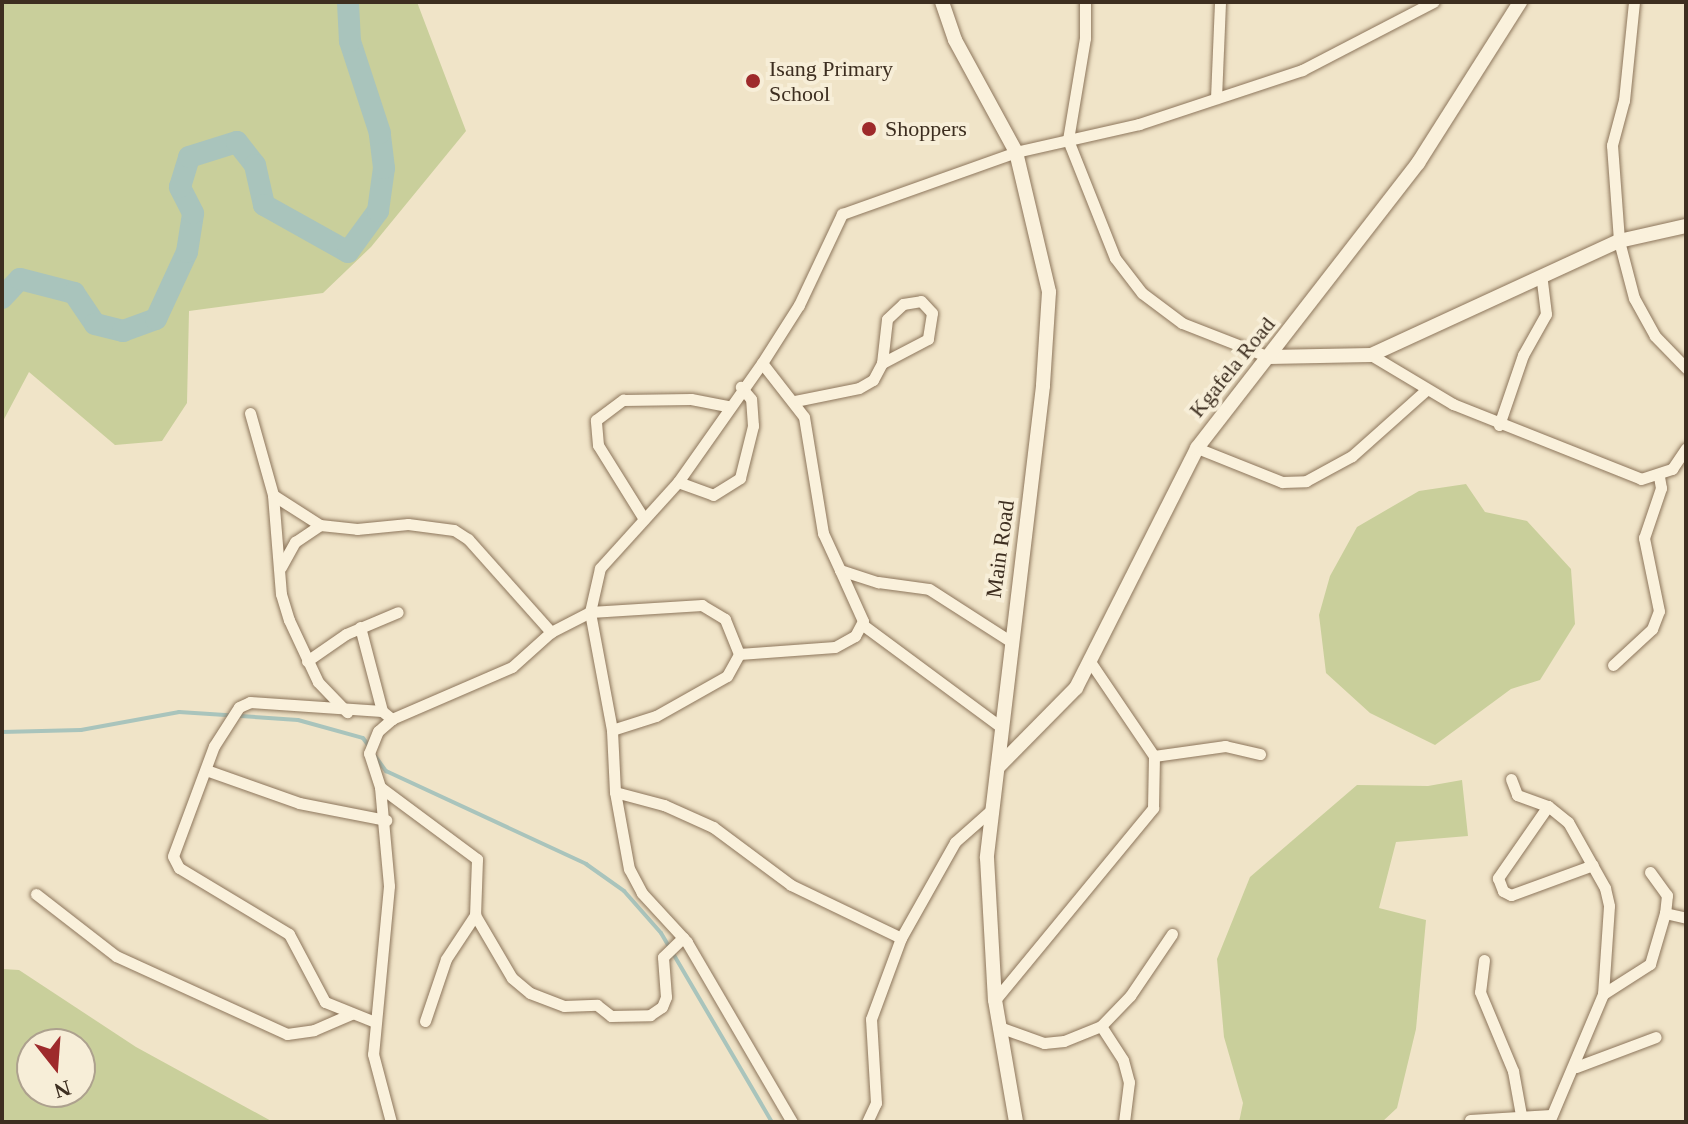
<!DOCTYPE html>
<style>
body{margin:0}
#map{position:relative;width:1688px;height:1124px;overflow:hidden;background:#f0e4c8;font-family:Georgia,serif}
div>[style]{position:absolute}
.green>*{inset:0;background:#c9cf9b}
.stream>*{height:4px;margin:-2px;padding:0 2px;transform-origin:2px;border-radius:2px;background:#a9c4bc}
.river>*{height:22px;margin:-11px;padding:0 11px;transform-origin:11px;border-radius:11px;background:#a9c4bc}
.roads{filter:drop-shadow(0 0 2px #8d765c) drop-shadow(0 0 2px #8d765c)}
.street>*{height:11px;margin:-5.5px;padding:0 5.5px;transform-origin:5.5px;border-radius:5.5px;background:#faf1dc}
.secondary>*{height:14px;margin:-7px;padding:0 7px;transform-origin:7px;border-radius:7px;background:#faf1dc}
.dots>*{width:22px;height:22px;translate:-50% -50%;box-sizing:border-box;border:4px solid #f7eed8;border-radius:50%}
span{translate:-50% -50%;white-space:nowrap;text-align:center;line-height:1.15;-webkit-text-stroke:8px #f7eed8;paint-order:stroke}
.poi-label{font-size:22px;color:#3d2e20}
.left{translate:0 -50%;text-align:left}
.street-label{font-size:22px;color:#3d2e20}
.frame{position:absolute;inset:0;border:4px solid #3d2e20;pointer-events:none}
.north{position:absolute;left:16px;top:1028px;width:80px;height:80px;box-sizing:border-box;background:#f7eed8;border:2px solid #ada18e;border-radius:50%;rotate:163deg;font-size:22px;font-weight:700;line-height:32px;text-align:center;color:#3d2e20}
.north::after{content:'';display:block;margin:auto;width:28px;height:36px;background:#9e2a2b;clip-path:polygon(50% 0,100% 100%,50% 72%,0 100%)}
</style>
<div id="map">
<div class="green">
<div style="clip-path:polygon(4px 2px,417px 2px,466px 131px,371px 247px,323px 293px,189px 311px,187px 403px,162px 441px,115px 445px,29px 372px,2px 423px)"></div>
<div style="clip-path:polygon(1466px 484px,1485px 512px,1527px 521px,1571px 569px,1575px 624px,1540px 680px,1511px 689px,1435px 745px,1370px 713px,1326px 673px,1319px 615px,1330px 576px,1357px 527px,1419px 491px)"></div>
<div style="clip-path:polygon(1462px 780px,1468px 836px,1396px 842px,1379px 908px,1426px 920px,1416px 1029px,1397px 1108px,1382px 1122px,1239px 1122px,1243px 1103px,1224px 1037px,1217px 959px,1250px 877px,1357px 785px,1428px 786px)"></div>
<div style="clip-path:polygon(evenodd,2px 969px,19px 970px,136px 1047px,273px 1122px,2px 1122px,2px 969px,32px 1044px,80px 1044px,80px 1092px,32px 1092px,32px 1044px)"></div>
</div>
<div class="stream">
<div style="left:2px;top:732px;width:79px;rotate:-1.5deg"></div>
<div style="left:81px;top:730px;width:100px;rotate:-10.4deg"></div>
<div style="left:179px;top:712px;width:119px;rotate:3.8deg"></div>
<div style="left:298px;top:720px;width:67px;rotate:15.5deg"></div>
<div style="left:363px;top:738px;width:9px;rotate:54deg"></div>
<div style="left:375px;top:756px;width:19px;rotate:54deg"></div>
<div style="left:386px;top:771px;width:221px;rotate:24.9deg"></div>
<div style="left:586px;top:864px;width:47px;rotate:35.4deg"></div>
<div style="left:624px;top:891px;width:56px;rotate:48.6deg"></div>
<div style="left:661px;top:933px;width:219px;rotate:59.6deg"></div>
</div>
<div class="river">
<div style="left:2px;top:298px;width:26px;rotate:-47deg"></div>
<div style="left:20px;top:279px;width:56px;rotate:14.5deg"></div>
<div style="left:74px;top:293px;width:37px;rotate:56deg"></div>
<div style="left:95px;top:324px;width:29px;rotate:14deg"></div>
<div style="left:123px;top:331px;width:35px;rotate:-20deg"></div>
<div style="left:156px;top:319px;width:74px;rotate:-65.2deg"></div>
<div style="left:187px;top:252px;width:39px;rotate:-81deg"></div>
<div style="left:193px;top:213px;width:29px;rotate:-117deg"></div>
<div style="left:180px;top:187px;width:31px;rotate:-73deg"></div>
<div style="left:189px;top:157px;width:50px;rotate:-17.4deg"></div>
<div style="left:237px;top:142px;width:29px;rotate:52deg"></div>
<div style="left:255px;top:165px;width:41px;rotate:77.3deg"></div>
<div style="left:264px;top:205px;width:96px;rotate:29.2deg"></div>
<div style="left:348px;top:252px;width:51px;rotate:-53.8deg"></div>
<div style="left:378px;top:211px;width:43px;rotate:-82.1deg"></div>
<div style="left:384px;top:168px;width:35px;rotate:-97deg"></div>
<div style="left:380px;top:133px;width:97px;rotate:-108.1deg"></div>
<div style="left:350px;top:41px;width:39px;rotate:-93deg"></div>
</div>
<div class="roads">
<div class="street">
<div style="left:1085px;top:2px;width:36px;rotate:90deg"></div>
<div style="left:1085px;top:38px;width:103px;rotate:99.5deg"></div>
<div style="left:1068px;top:140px;width:127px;rotate:68.3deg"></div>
<div style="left:1115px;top:258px;width:44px;rotate:52.4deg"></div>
<div style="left:1142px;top:293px;width:50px;rotate:36.9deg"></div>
<div style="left:1182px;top:323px;width:93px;rotate:21.3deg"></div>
<div style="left:1634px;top:2px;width:99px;rotate:95.8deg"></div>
<div style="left:1624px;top:100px;width:47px;rotate:104.9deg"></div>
<div style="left:1612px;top:145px;width:96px;rotate:85.8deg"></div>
<div style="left:1619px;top:241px;width:59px;rotate:75.3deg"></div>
<div style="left:1634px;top:298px;width:43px;rotate:61.1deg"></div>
<div style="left:1655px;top:336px;width:45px;rotate:45.9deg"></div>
<div style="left:1216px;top:98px;width:96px;rotate:-87.6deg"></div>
<div style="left:1371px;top:355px;width:96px;rotate:30.9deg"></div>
<div style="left:1453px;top:404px;width:202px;rotate:21.7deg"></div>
<div style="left:1641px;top:479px;width:33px;rotate:-18deg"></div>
<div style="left:1672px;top:469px;width:25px;rotate:-56deg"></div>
<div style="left:762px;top:363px;width:68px;rotate:52.1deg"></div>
<div style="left:804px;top:417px;width:118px;rotate:80.7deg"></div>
<div style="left:823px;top:533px;width:41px;rotate:65.3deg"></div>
<div style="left:840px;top:570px;width:40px;rotate:18deg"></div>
<div style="left:878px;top:582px;width:51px;rotate:7.8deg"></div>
<div style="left:929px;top:589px;width:96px;rotate:32.7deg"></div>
<div style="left:795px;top:401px;width:65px;rotate:-11.5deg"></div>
<div style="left:859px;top:388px;width:16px;rotate:-30deg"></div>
<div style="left:873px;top:380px;width:19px;rotate:-62deg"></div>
<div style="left:882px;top:363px;width:44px;rotate:-83.5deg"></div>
<div style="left:887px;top:319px;width:22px;rotate:-43deg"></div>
<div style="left:903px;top:304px;width:18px;rotate:-9deg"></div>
<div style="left:921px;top:301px;width:16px;rotate:47deg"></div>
<div style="left:932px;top:313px;width:26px;rotate:99deg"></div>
<div style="left:928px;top:339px;width:52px;rotate:152.4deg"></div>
<div style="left:250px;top:413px;width:85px;rotate:74.3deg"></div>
<div style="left:273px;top:495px;width:99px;rotate:85.4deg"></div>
<div style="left:281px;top:594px;width:27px;rotate:73deg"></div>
<div style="left:289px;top:620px;width:68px;rotate:64.9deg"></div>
<div style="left:318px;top:682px;width:42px;rotate:46deg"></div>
<div style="left:1499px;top:425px;width:74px;rotate:-71.1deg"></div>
<div style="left:1523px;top:355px;width:47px;rotate:-60.7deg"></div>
<div style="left:1546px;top:314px;width:35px;rotate:-97deg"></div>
<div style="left:1197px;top:448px;width:92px;rotate:21.8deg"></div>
<div style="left:1282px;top:482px;width:24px;rotate:-2deg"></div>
<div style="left:1306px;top:481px;width:52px;rotate:-28.5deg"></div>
<div style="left:1352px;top:456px;width:98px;rotate:-41.7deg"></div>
<div style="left:678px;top:482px;width:37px;rotate:20deg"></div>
<div style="left:713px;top:495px;width:32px;rotate:-32deg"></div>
<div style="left:740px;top:478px;width:54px;rotate:-76deg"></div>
<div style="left:753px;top:426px;width:27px;rotate:-94deg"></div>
<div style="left:751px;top:399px;width:16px;rotate:-130deg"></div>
<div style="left:273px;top:495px;width:56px;rotate:32.6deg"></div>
<div style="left:320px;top:525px;width:37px;rotate:6deg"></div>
<div style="left:357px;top:529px;width:51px;rotate:-5.6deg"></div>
<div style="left:408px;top:524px;width:46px;rotate:7.4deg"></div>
<div style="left:454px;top:530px;width:17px;rotate:33deg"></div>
<div style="left:468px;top:539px;width:125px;rotate:48.3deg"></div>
<div style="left:644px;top:519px;width:87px;rotate:-121.9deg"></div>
<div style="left:598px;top:445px;width:25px;rotate:-95deg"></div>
<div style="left:596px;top:420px;width:34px;rotate:-37deg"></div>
<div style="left:623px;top:400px;width:68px;rotate:-0.8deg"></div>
<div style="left:691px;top:399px;width:38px;rotate:11deg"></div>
<div style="left:281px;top:567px;width:29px;rotate:-61deg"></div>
<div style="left:295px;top:542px;width:30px;rotate:-34deg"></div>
<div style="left:863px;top:625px;width:173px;rotate:36.5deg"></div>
<div style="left:360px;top:627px;width:87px;rotate:75.3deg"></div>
<div style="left:739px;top:654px;width:96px;rotate:-4.2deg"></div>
<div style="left:835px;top:647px;width:23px;rotate:-29deg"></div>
<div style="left:855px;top:636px;width:17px;rotate:-62deg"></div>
<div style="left:863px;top:621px;width:56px;rotate:-114.3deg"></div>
<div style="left:307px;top:661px;width:47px;rotate:-34.7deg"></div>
<div style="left:346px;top:634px;width:56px;rotate:-22.9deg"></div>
<div style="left:1091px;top:663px;width:112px;rotate:55.9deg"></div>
<div style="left:1154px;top:756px;width:72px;rotate:-8deg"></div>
<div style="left:1225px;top:746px;width:36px;rotate:13deg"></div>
<div style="left:1613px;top:665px;width:53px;rotate:-42.7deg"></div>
<div style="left:1652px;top:629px;width:19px;rotate:-69deg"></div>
<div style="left:1659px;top:611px;width:75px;rotate:-101.6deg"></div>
<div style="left:1644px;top:538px;width:53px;rotate:-71.2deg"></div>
<div style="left:1661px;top:488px;width:11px;rotate:-100deg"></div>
<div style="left:612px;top:730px;width:46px;rotate:-17.7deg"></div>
<div style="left:656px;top:716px;width:81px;rotate:-29.4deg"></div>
<div style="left:727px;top:676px;width:25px;rotate:-61deg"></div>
<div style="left:739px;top:654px;width:38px;rotate:-112deg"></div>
<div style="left:725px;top:619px;width:27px;rotate:-149deg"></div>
<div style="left:702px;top:605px;width:112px;rotate:176.4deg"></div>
<div style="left:590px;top:612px;width:44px;rotate:152.9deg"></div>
<div style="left:551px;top:632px;width:52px;rotate:138.1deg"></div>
<div style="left:512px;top:667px;width:131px;rotate:156.6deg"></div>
<div style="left:392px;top:719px;width:18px;rotate:139deg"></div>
<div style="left:378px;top:731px;width:24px;rotate:112deg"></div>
<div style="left:369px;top:753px;width:36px;rotate:72deg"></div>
<div style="left:380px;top:787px;width:121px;rotate:36.6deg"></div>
<div style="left:477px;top:859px;width:56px;rotate:92deg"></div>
<div style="left:475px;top:915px;width:73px;rotate:59.6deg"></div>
<div style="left:512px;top:978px;width:23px;rotate:40deg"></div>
<div style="left:530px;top:993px;width:36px;rotate:21deg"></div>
<div style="left:564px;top:1006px;width:33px;rotate:-2deg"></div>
<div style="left:597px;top:1005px;width:18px;rotate:38deg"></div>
<div style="left:611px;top:1016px;width:39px;rotate:-1deg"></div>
<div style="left:650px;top:1015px;width:14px;rotate:-34deg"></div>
<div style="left:662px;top:1007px;width:11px;rotate:-68deg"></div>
<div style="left:666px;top:997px;width:40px;rotate:-94.3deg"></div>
<div style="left:663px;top:957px;width:28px;rotate:-44deg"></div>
<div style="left:206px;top:770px;width:99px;rotate:19.5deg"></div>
<div style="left:299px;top:803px;width:89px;rotate:11.1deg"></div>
<div style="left:1511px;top:779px;width:17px;rotate:69deg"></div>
<div style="left:1517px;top:795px;width:33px;rotate:20deg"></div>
<div style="left:1548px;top:806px;width:26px;rotate:39deg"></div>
<div style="left:1568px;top:822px;width:76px;rotate:60.7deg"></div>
<div style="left:1605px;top:888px;width:18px;rotate:77deg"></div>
<div style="left:1609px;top:906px;width:88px;rotate:93.9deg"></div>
<div style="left:380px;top:787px;width:99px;rotate:84.8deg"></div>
<div style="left:389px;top:886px;width:169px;rotate:95.4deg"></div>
<div style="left:373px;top:1054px;width:70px;rotate:75.2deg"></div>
<div style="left:615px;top:792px;width:51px;rotate:14.9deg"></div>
<div style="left:664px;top:805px;width:54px;rotate:24.2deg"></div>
<div style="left:713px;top:827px;width:97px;rotate:36.6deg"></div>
<div style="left:791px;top:885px;width:122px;rotate:25.7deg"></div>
<div style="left:1548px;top:806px;width:88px;rotate:124.8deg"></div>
<div style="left:1498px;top:878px;width:14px;rotate:69deg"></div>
<div style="left:1503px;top:891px;width:9px;rotate:27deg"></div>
<div style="left:1511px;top:895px;width:87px;rotate:-20.1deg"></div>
<div style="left:1650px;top:872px;width:29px;rotate:54deg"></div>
<div style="left:1667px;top:895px;width:18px;rotate:96deg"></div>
<div style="left:36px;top:894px;width:101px;rotate:37.8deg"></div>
<div style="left:116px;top:956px;width:188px;rotate:24.5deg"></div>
<div style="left:287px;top:1034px;width:27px;rotate:-8deg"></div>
<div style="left:314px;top:1030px;width:40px;rotate:-23.4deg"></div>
<div style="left:1484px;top:960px;width:32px;rotate:97deg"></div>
<div style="left:1480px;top:992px;width:86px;rotate:67.3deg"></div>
<div style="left:1513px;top:1071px;width:45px;rotate:79.7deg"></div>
<div style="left:995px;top:1000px;width:249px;rotate:-50.5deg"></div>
<div style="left:1153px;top:808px;width:52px;rotate:-88.9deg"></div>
<div style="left:425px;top:1021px;width:65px;rotate:-71.3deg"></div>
<div style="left:446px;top:959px;width:53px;rotate:-56.6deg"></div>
<div style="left:375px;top:1022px;width:54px;rotate:-158.2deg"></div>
<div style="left:325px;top:1002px;width:77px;rotate:-117.9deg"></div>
<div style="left:289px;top:934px;width:128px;rotate:-149deg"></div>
<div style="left:179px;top:868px;width:13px;rotate:-117deg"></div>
<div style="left:173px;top:856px;width:117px;rotate:-69.6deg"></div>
<div style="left:214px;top:746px;width:46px;rotate:-57.3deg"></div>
<div style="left:239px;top:707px;width:12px;rotate:-24deg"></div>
<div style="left:250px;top:702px;width:132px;rotate:3.9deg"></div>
<div style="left:382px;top:711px;width:13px;rotate:39deg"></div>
<div style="left:1101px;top:1026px;width:40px;rotate:57.1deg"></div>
<div style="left:1123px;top:1060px;width:23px;rotate:75deg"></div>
<div style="left:1129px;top:1082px;width:40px;rotate:97.1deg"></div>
<div style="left:999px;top:1027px;width:48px;rotate:19.6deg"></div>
<div style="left:1044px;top:1043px;width:20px;rotate:-6deg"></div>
<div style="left:1064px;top:1041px;width:40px;rotate:-22deg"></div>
<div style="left:1101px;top:1026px;width:42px;rotate:-46deg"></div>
<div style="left:1130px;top:996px;width:75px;rotate:-55.9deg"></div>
<div style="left:1576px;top:1067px;width:85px;rotate:-20.6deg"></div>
<div style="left:1470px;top:1120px;width:81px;rotate:-3.5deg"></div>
<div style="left:792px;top:1122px;width:208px;rotate:-120.3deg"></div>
<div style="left:687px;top:942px;width:67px;rotate:-132.6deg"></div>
<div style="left:642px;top:893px;width:27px;rotate:-118deg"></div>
<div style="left:629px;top:869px;width:78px;rotate:-100.3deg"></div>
<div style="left:615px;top:792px;width:62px;rotate:-92.8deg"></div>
<div style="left:612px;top:730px;width:120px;rotate:-100.6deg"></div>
<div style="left:590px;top:612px;width:45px;rotate:-77.2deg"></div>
<div style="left:600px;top:568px;width:116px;rotate:-47.8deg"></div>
<div style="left:678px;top:482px;width:146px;rotate:-54.8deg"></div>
<div style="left:762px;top:363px;width:69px;rotate:-57.5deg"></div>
<div style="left:799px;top:305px;width:101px;rotate:-64.7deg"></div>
<div style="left:842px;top:214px;width:185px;rotate:-19.6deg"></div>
<div style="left:1016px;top:152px;width:126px;rotate:-12.8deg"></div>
<div style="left:1139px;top:124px;width:172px;rotate:-18.3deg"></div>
<div style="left:1302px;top:70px;width:148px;rotate:-27.4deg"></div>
<div style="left:867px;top:1122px;width:21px;rotate:-65deg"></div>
<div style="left:876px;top:1103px;width:84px;rotate:-93.4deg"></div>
<div style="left:871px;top:1019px;width:86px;rotate:-69.7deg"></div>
<div style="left:901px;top:938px;width:110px;rotate:-60.6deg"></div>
<div style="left:955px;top:842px;width:47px;rotate:-41.5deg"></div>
<div style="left:1549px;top:1122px;width:139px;rotate:-67.1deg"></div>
<div style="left:1603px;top:994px;width:56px;rotate:-32.6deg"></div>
<div style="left:1650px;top:964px;width:53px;rotate:-73.6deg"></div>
<div style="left:1665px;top:913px;width:22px;rotate:13deg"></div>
</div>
<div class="secondary">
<div style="left:942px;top:2px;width:40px;rotate:71.1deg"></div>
<div style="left:955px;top:40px;width:128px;rotate:61.4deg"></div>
<div style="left:1016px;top:152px;width:144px;rotate:76.7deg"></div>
<div style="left:1049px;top:292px;width:94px;rotate:93.7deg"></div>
<div style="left:1043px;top:386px;width:475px;rotate:96.8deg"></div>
<div style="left:987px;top:858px;width:142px;rotate:86.8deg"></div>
<div style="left:995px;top:1000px;width:124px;rotate:80.2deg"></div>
<div style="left:1269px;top:357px;width:102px;rotate:-1.1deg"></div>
<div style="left:1371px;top:355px;width:273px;rotate:-24.7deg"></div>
<div style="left:1619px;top:241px;width:69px;rotate:-12.6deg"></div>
<div style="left:998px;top:767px;width:111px;rotate:-45.4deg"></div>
<div style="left:1076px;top:688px;width:269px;rotate:-63.2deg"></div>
<div style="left:1197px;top:448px;width:361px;rotate:-52.2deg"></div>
<div style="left:1418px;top:163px;width:191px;rotate:-57.6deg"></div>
</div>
</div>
<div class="dots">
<div style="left:753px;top:81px;background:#9e2a2b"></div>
<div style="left:869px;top:129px;background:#9e2a2b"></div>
</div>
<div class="poi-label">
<span class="left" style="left:769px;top:81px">Isang Primary<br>School</span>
<span class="left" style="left:885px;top:129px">Shoppers</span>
</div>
<div class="street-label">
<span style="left:1232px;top:367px;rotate:-51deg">Kgafela Road</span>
<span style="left:1000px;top:549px;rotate:-82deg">Main Road</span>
</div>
<div class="frame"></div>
<div class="north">N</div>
</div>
